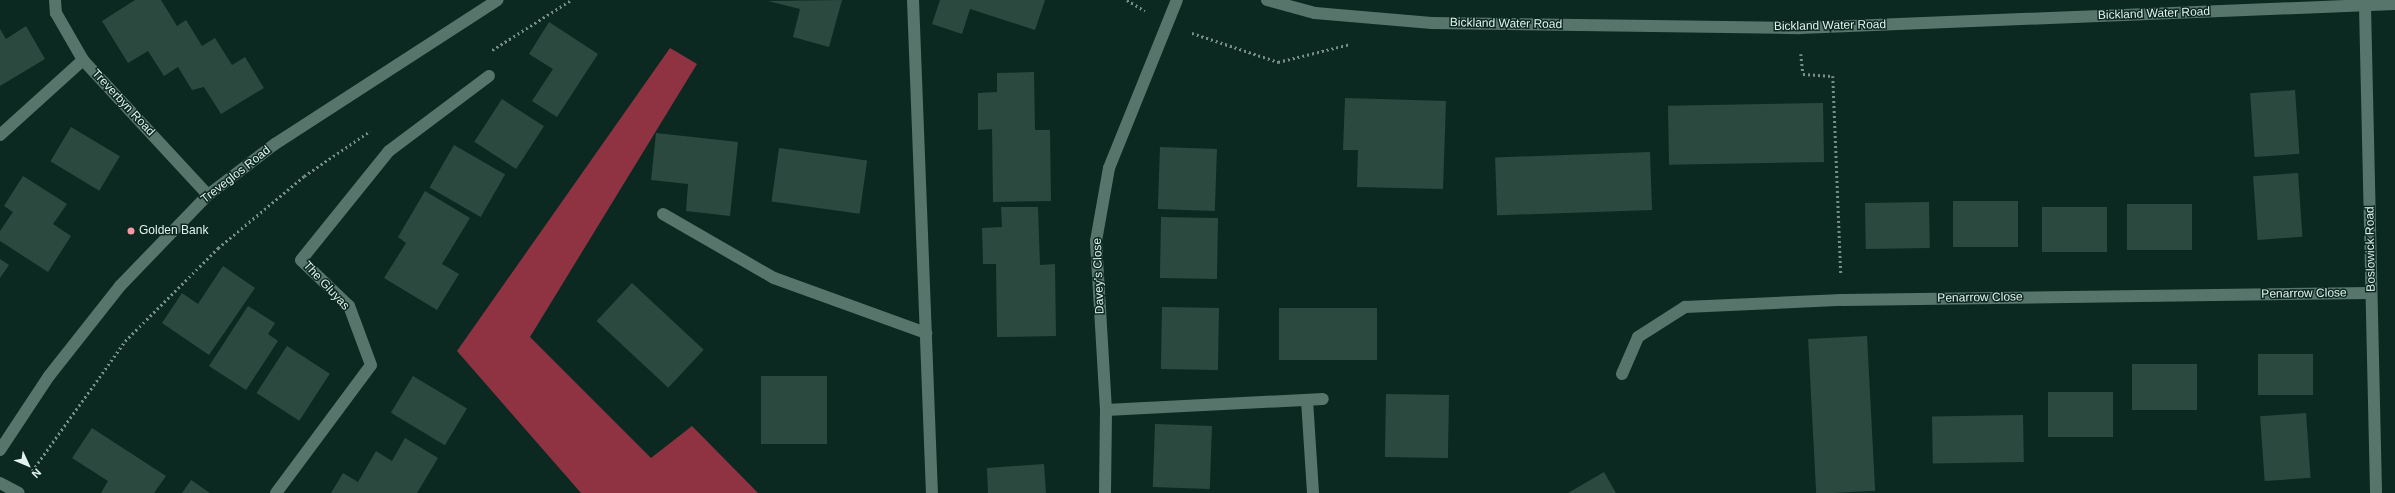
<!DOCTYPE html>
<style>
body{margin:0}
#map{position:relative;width:2395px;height:493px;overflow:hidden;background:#0c2921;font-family:Arial,sans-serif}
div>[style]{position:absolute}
.forest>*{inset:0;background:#8f3342}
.building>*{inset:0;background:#2c4940;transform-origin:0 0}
.path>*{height:2.5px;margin-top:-1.25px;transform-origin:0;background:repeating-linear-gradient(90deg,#788e87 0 2px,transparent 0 5px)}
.service>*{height:12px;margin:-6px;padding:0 6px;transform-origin:6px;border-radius:6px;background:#57756b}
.minor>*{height:12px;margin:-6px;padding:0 6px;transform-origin:6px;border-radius:6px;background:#57756b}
.tertiary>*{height:12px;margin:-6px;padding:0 6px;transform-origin:6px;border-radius:6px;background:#57756b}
.dots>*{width:11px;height:11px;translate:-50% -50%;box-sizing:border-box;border:2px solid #0c2921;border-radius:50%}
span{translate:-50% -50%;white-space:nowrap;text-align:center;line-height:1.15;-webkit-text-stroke:3px #0c2921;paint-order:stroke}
.street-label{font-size:12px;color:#e2f3ed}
.poi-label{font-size:12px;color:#e2f3ed}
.left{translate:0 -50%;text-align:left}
.north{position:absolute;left:8px;top:445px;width:40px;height:40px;-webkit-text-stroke:3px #0c2921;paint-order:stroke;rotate:134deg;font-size:11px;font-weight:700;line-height:16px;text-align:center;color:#e2f3ed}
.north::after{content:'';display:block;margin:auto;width:14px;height:18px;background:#e2f3ed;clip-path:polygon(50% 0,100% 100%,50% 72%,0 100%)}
</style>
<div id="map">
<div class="forest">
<div style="clip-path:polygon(670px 48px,697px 64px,530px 337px,651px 458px,692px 426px,758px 493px,581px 493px,457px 351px)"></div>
</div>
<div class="building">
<div style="clip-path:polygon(135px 0,161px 0,177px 26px,186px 20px,202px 46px,215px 38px,232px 65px,245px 57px,264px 88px,221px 114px,204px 87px,192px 90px,178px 67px,164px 76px,148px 51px,128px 63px,102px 21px)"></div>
<div style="clip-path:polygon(842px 0,829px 47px,793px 37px,800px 9px,768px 1px)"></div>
<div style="clip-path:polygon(940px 0,1045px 0,1035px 30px,970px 9px,962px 34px,932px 24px)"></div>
<div style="clip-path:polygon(549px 22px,598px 54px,557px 117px,532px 101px,553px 69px,529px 54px)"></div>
<div style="clip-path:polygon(26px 26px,45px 59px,0 86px,0 29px,6px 39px)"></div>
<div style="clip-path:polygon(1034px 72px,1035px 130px,1050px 130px,1051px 201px,993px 202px,992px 129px,978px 130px,978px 93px,997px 92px,997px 73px)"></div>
<div style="left:2295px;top:90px;width:64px;height:45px;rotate:86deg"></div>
<div style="clip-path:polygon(1345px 98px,1446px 101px,1443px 189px,1357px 187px,1358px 150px,1343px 150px)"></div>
<div style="left:502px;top:99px;width:50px;height:51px;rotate:33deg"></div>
<div style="left:1823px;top:103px;width:59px;height:155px;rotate:89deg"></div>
<div style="left:71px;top:127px;width:57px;height:40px;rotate:31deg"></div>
<div style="clip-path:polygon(656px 133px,738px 142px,730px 216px,686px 211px,688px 184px,651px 180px)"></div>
<div style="left:454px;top:145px;width:59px;height:49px;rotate:30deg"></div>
<div style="left:1160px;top:147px;width:57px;height:62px;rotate:2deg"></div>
<div style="left:779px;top:148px;width:89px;height:54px;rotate:8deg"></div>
<div style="left:1650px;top:152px;width:58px;height:155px;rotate:88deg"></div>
<div style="left:2298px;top:173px;width:64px;height:45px;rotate:86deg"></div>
<div style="clip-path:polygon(23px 176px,67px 204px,53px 224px,71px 236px,48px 272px,0 241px,0 231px,13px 212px,4px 206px)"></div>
<div style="clip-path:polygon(425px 191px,470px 218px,442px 264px,459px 274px,437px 310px,384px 278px,406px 243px,398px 237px)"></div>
<div style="left:2018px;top:201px;width:46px;height:65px;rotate:90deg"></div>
<div style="left:1929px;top:202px;width:46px;height:64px;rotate:89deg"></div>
<div style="left:2127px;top:204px;width:65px;height:46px"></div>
<div style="clip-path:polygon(1001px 207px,1038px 207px,1040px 265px,1055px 264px,1056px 336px,997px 337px,996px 264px,983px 264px,982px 228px,1002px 227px)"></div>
<div style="left:2042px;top:207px;width:65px;height:45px"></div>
<div style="left:1161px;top:217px;width:57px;height:61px;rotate:1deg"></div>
<div style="clip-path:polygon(0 259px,9px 265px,0 278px)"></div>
<div style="clip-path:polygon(223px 266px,255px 288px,209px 355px,162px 323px,182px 293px,198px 304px)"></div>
<div style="left:632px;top:283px;width:98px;height:52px;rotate:43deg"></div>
<div style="clip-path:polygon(248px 306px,275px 323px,268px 334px,278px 341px,246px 390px,209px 366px)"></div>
<div style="left:1162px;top:307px;width:57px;height:62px;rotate:1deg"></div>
<div style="left:1377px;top:308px;width:52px;height:98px;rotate:90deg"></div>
<div style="left:1867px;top:336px;width:155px;height:59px;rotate:87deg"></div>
<div style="left:287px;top:346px;width:51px;height:56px;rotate:33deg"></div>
<div style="left:2258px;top:354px;width:55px;height:41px"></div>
<div style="left:2132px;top:364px;width:65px;height:46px"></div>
<div style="left:413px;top:376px;width:63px;height:43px;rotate:31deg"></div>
<div style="left:761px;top:376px;width:66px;height:68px"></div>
<div style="left:2048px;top:392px;width:65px;height:45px"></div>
<div style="left:1386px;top:394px;width:63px;height:63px;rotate:1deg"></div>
<div style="left:2306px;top:413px;width:65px;height:46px;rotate:86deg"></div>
<div style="left:2023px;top:415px;width:47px;height:91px;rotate:89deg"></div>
<div style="left:1155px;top:424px;width:57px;height:63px;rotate:2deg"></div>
<div style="clip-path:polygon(92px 428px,166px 476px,154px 493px,101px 493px,108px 481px,72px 458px)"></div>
<div style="clip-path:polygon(405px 438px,438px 458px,417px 493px,331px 493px,343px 473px,358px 482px,376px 451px,392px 461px)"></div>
<div style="clip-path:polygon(1044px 464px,1046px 493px,988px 493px,987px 468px)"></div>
<div style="clip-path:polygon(1604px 472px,1616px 493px,1568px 493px)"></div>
<div style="clip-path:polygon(191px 480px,210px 493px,182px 493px)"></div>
</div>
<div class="path">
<div style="left:1127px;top:0;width:21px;rotate:31deg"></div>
<div style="left:1192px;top:33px;width:91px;rotate:18.6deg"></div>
<div style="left:1278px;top:62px;width:74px;rotate:-14deg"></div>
<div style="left:492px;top:50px;width:93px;rotate:-32.3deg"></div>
<div style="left:1801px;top:54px;width:20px;rotate:84deg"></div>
<div style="left:1803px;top:74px;width:30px;rotate:4deg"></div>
<div style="left:1833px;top:76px;width:199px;rotate:87.7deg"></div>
<div style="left:32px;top:471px;width:160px;rotate:-54.4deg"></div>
<div style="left:125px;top:341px;width:132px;rotate:-45deg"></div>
<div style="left:218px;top:248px;width:112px;rotate:-39.9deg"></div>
<div style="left:304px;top:176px;width:80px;rotate:-34.3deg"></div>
</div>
<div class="service">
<div style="left:913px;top:0;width:493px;rotate:87.8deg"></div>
<div style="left:663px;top:214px;width:128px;rotate:30deg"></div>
<div style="left:774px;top:278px;width:162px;rotate:19.9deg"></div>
<div style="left:301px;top:260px;width:140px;rotate:-51.1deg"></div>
<div style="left:389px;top:151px;width:125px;rotate:-36.9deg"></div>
<div style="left:1307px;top:400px;width:93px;rotate:86.3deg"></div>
</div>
<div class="minor">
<div style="left:55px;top:0;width:13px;rotate:86deg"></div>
<div style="left:56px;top:13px;width:54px;rotate:60.1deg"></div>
<div style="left:83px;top:60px;width:184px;rotate:47.2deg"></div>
<div style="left:0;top:135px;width:112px;rotate:-42.1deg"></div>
<div style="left:1622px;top:374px;width:40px;rotate:-66.6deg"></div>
<div style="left:1638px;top:337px;width:56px;rotate:-32.6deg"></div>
<div style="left:1685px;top:307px;width:157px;rotate:-2.6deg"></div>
<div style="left:1842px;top:300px;width:529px;rotate:-0.76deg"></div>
<div style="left:1106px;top:410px;width:217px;rotate:-2.9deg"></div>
<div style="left:0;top:450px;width:89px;rotate:-56.5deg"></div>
<div style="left:49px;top:376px;width:115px;rotate:-51.7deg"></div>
<div style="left:120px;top:286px;width:127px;rotate:-46deg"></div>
<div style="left:208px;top:195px;width:84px;rotate:-37.3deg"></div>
<div style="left:275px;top:144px;width:265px;rotate:-32.9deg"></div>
<div style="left:0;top:483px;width:21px;rotate:28deg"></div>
<div style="left:276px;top:493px;width:159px;rotate:-53.4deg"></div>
<div style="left:371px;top:365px;width:63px;rotate:-110.4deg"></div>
<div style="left:349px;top:306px;width:66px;rotate:-136.2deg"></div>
<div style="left:1105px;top:493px;width:83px;rotate:-89.3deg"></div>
<div style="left:1106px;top:410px;width:169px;rotate:-93.4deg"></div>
<div style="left:1096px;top:241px;width:74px;rotate:-79.9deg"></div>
<div style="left:1109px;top:168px;width:181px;rotate:-68deg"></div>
</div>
<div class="tertiary">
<div style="left:1267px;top:0;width:50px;rotate:15.2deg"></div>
<div style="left:1315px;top:13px;width:117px;rotate:4.9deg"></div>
<div style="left:1432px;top:23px;width:368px;rotate:0.8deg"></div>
<div style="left:1800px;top:28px;width:595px;rotate:-2.31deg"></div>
<div style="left:2365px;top:6px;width:487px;rotate:88.7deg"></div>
</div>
<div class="dots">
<div style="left:131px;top:231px;background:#f49aa3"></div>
</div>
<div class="street-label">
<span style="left:2154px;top:14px;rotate:-2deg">Bickland Water Road</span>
<span style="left:1506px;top:24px;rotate:1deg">Bickland Water Road</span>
<span style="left:1830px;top:26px;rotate:-1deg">Bickland Water Road</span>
<span style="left:123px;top:103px;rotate:47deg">Treverbyn Road</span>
<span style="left:236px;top:175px;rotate:-38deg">Treveglos Road</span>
<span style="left:2371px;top:249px;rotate:-91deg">Boslowick Road</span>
<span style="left:1099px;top:276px;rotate:-92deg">Davey's Close</span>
<span style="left:326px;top:286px;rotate:47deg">The Gluyas</span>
<span style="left:2304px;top:294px;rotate:-1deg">Penarrow Close</span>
<span style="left:1980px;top:298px;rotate:-1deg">Penarrow Close</span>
</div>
<div class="poi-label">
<span class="left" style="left:139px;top:231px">Golden Bank</span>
</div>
<div class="north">N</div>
</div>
